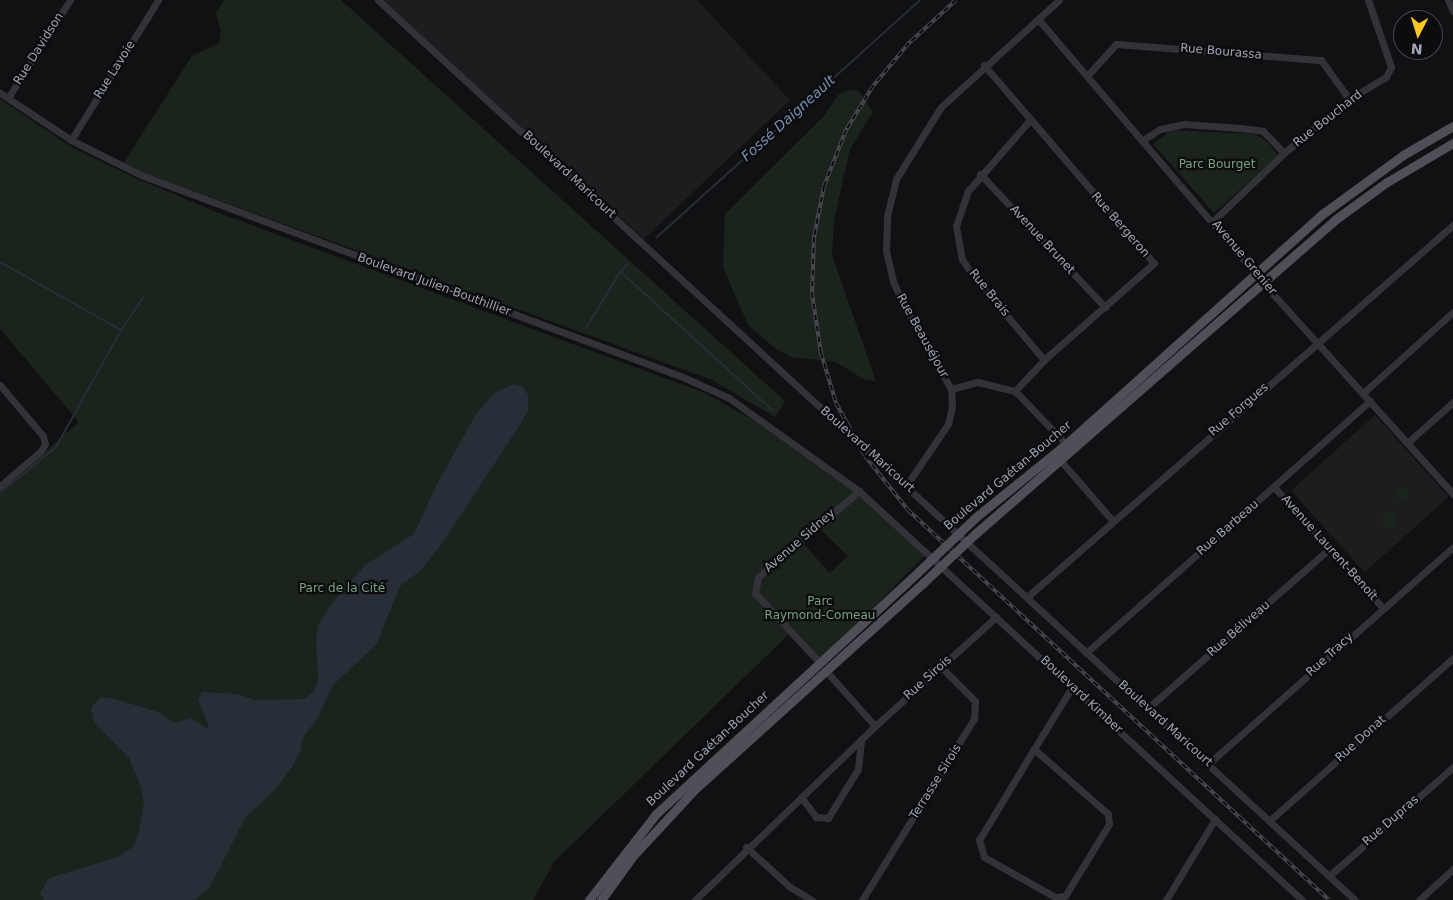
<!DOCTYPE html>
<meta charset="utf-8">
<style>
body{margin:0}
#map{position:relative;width:1453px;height:900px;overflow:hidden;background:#111113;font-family:"DejaVu Sans",sans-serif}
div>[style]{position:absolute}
.built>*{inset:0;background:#1d1d20;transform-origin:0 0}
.green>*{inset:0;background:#1b231d}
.round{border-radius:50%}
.water>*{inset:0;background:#272e37}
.stream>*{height:2px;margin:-1px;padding:0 1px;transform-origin:1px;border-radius:1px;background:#272e37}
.minor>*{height:7px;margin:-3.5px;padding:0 3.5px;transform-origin:3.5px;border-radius:3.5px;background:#323238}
.major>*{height:9px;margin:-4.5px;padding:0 4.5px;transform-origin:4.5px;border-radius:4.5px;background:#4e4f57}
.rail>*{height:4px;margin-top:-2px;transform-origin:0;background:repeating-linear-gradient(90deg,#0c0c0e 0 5.5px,#47484f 0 11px);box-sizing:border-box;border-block:1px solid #47484f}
.major-bridge>*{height:9px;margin:-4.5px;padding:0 4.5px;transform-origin:4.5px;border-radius:4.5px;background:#4e4f57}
span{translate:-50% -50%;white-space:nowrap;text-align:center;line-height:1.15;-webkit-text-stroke:4.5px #0c0c0e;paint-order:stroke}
.street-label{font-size:12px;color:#a1a5b4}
.park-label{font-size:12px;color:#77a17e}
.water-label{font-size:14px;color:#7690b2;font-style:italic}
.north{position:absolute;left:1393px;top:10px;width:50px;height:50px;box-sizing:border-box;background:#0c0c0e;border:1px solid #484950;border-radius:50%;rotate:185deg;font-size:14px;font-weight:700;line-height:20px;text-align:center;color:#a1a5b4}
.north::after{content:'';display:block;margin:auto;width:18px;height:22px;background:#fbc720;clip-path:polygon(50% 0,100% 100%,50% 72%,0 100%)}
</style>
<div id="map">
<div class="built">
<div style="clip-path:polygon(382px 0,697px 0,790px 100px,644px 239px)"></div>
<div style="left:1375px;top:415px;width:110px;height:113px;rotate:48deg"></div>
</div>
<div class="green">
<div style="clip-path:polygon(224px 0,341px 0,785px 401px,775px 417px,712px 380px,122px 165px,192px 56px,219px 43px,221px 31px,216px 13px)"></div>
<div style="clip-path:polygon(849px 90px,859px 91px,873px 112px,850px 149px,834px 221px,832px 255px,876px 381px,865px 380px,836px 362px,791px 357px,775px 348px,748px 325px,723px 267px,725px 214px,823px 117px,838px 95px)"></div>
<div style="clip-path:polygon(0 99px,71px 147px,133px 177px,219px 213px,705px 393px,755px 421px,856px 491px,800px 540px,830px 573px,848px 556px,817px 526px,859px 491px,927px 553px,820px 663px,791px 632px,554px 862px,533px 900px,0 900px,0 491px,79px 422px,0 329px)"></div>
<div style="clip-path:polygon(1171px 130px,1254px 134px,1268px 142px,1278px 156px,1214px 213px,1153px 144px)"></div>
<div class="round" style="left:1394px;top:487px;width:14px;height:14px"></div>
<div class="round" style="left:1382px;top:512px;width:16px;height:16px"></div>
</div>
<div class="water">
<div style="clip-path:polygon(513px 384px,523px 386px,528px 395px,528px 411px,516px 431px,440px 546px,420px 571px,400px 586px,376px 645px,333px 685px,318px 717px,302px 739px,301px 750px,292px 767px,276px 789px,245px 818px,210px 887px,195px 900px,44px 900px,40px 893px,49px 878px,118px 857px,134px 846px,138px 836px,144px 802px,141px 787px,129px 758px,94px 722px,91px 708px,94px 704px,101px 697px,115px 699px,161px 713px,174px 723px,190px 718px,210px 730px,198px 699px,202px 692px,238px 694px,254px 700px,304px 699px,314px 691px,318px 680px,316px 639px,318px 626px,329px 607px,365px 565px,414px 534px,437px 484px,476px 414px,493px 394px)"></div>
</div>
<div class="stream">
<div style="left:657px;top:237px;width:354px;rotate:-42deg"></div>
<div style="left:0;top:262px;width:139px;rotate:29.3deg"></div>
<div style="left:627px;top:264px;width:10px;rotate:127deg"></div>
<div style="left:621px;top:272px;width:205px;rotate:42.4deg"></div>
<div style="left:586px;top:328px;width:66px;rotate:-58.7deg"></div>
<div style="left:0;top:493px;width:72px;rotate:-39.4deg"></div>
<div style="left:56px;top:447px;width:134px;rotate:-60.9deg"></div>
<div style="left:121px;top:330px;width:40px;rotate:-55.1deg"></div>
</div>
<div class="minor">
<div style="left:378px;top:0;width:1328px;rotate:42.65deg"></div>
<div style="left:1448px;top:0;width:12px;rotate:66deg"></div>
<div style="left:1038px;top:19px;width:348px;rotate:49.5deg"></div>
<div style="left:1264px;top:284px;width:283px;rotate:48deg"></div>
<div style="left:984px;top:65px;width:261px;rotate:49.4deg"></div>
<div style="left:1154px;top:263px;width:147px;rotate:138.6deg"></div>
<div style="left:1044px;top:360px;width:42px;rotate:133.1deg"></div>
<div style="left:1087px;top:76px;width:43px;rotate:-47.8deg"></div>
<div style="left:1116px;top:44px;width:206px;rotate:4.5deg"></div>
<div style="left:1321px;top:60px;width:48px;rotate:54.3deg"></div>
<div style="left:0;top:93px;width:85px;rotate:33.5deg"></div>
<div style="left:71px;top:140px;width:78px;rotate:26.6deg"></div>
<div style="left:141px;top:175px;width:578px;rotate:20.44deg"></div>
<div style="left:683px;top:377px;width:51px;rotate:24.5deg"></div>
<div style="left:729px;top:398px;width:160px;rotate:35.6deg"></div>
<div style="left:859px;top:491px;width:603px;rotate:42.71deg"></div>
<div style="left:8px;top:98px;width:116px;rotate:-57.7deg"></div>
<div style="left:1029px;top:121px;width:93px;rotate:131.1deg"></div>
<div style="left:968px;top:191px;width:37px;rotate:109deg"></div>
<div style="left:956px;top:226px;width:34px;rotate:80deg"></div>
<div style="left:962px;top:259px;width:15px;rotate:58deg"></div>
<div style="left:970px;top:272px;width:115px;rotate:49.9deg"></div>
<div style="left:71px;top:140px;width:165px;rotate:-58.1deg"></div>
<div style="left:1143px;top:140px;width:20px;rotate:-33deg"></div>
<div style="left:1160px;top:129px;width:25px;rotate:-12deg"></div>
<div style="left:1184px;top:124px;width:56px;rotate:4.1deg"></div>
<div style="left:1240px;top:128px;width:23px;rotate:7deg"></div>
<div style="left:1263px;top:131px;width:30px;rotate:46deg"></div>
<div style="left:980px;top:174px;width:183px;rotate:46.8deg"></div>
<div style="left:1213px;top:221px;width:98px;rotate:-43.8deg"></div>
<div style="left:1284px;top:153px;width:85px;rotate:-39.7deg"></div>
<div style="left:1349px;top:99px;width:43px;rotate:-30.7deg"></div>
<div style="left:1386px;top:77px;width:11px;rotate:-63deg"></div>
<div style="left:1391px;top:67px;width:71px;rotate:-108.9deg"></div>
<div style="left:0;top:385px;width:67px;rotate:49.9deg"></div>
<div style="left:43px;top:436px;width:8px;rotate:76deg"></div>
<div style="left:45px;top:444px;width:8px;rotate:120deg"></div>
<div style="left:41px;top:451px;width:54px;rotate:139.5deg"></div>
<div style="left:951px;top:389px;width:28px;rotate:-15deg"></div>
<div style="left:978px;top:382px;width:38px;rotate:14deg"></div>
<div style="left:1015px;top:391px;width:74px;rotate:46.1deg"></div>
<div style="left:1363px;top:393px;width:121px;rotate:-42deg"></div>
<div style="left:1407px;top:443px;width:62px;rotate:-41.7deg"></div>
<div style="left:1060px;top:460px;width:79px;rotate:49.1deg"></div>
<div style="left:906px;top:486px;width:75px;rotate:-55.9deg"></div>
<div style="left:948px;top:424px;width:18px;rotate:-77deg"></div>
<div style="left:952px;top:406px;width:17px;rotate:-93deg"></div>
<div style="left:951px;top:389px;width:95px;rotate:-119.5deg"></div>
<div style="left:904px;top:306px;width:27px;rotate:-114deg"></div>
<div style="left:893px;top:281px;width:31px;rotate:-103deg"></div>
<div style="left:886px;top:251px;width:35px;rotate:-88deg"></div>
<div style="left:887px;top:216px;width:38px;rotate:-76deg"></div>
<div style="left:896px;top:179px;width:85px;rotate:-58deg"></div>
<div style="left:941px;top:107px;width:159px;rotate:-42.2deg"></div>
<div style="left:1274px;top:487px;width:163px;rotate:48deg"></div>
<div style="left:1027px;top:597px;width:566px;rotate:-41.13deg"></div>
<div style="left:1086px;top:653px;width:380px;rotate:-41.6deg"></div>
<div style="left:820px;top:663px;width:96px;rotate:-132.9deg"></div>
<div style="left:755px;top:593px;width:16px;rotate:-79deg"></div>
<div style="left:758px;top:577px;width:133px;rotate:-40.4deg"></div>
<div style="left:826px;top:671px;width:74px;rotate:48.3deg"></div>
<div style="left:1148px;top:708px;width:241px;rotate:-41.3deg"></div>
<div style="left:1034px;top:749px;width:98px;rotate:41.3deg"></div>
<div style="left:1108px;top:814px;width:10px;rotate:84deg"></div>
<div style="left:1109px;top:824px;width:84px;rotate:121.4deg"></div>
<div style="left:1065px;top:896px;width:10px;rotate:174deg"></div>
<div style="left:1055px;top:897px;width:81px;rotate:-150.6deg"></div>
<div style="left:984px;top:857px;width:18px;rotate:-106deg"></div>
<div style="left:979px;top:840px;width:106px;rotate:-58.9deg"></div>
<div style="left:1034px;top:749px;width:73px;rotate:-58.5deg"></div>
<div style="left:1208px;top:764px;width:327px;rotate:-41.5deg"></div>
<div style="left:801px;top:797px;width:25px;rotate:53deg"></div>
<div style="left:816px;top:817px;width:12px;rotate:5deg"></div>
<div style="left:828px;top:818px;width:57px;rotate:-58.5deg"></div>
<div style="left:858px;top:769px;width:28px;rotate:-84deg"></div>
<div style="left:1269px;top:821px;width:246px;rotate:-41.5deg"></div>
<div style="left:746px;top:847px;width:59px;rotate:42.3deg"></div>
<div style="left:790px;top:887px;width:26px;rotate:31deg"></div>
<div style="left:1329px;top:876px;width:165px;rotate:-41.3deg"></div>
<div style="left:695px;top:900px;width:250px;rotate:-44deg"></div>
<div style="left:875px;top:726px;width:163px;rotate:-42deg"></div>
<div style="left:862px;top:900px;width:213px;rotate:-58.3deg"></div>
<div style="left:974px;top:719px;width:18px;rotate:-87deg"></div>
<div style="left:975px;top:701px;width:48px;rotate:-135deg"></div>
<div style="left:1166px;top:900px;width:95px;rotate:-58.8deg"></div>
<div style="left:1419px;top:900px;width:46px;rotate:-42.4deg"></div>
</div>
<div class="major">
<div style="left:976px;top:517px;width:116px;rotate:-39deg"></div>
<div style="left:1066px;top:444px;width:343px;rotate:-41.9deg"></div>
<div style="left:1321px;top:215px;width:102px;rotate:-36.2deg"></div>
<div style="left:1403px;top:155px;width:58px;rotate:-30.1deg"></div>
<div style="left:975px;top:534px;width:479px;rotate:-41.1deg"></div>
<div style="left:1336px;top:219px;width:63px;rotate:-36deg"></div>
<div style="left:1387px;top:182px;width:77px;rotate:-30.6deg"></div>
<div style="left:589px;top:900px;width:109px;rotate:-52.1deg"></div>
<div style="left:656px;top:814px;width:355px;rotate:-42.7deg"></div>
<div style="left:601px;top:900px;width:53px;rotate:-54.2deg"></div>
<div style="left:632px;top:857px;width:91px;rotate:-47.2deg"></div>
<div style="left:694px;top:790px;width:309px;rotate:-42.1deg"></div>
</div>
<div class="rail">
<div style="left:956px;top:0;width:64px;rotate:137.5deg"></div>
<div style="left:909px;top:43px;width:56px;rotate:129.9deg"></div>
<div style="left:873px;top:86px;width:52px;rotate:121.5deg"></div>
<div style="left:846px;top:130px;width:60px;rotate:111.4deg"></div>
<div style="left:824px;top:186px;width:52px;rotate:101.1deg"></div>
<div style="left:814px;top:237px;width:56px;rotate:92deg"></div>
<div style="left:812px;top:293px;width:61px;rotate:81.5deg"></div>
<div style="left:821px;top:353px;width:52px;rotate:73.3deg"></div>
<div style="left:836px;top:403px;width:60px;rotate:61.3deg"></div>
<div style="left:865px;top:456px;width:69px;rotate:51.5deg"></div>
<div style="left:908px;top:510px;width:574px;rotate:42.81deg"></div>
</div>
<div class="major-bridge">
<div style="left:917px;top:573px;width:81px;rotate:-43.5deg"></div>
<div style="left:923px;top:583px;width:71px;rotate:-43.3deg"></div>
</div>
<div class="street-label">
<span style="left:39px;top:49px;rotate:-58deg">Rue Davidson</span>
<span style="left:1221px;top:52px;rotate:5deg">Rue Bourassa</span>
<span style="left:115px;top:70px;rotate:-58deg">Rue Lavoie</span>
<span style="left:1328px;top:119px;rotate:-38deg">Rue Bouchard</span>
<span style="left:569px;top:175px;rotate:43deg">Boulevard Maricourt</span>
<span style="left:1120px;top:225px;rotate:49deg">Rue Bergeron</span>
<span style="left:1042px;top:240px;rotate:47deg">Avenue Brunet</span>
<span style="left:1244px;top:258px;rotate:50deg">Avenue Grenier</span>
<span style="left:434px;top:285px;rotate:20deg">Boulevard Julien-Bouthillier</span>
<span style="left:989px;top:293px;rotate:51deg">Rue Brais</span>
<span style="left:922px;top:336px;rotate:61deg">Rue Beauséjour</span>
<span style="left:1239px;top:410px;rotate:-41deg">Rue Forgues</span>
<span style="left:867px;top:450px;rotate:42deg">Boulevard Maricourt</span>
<span style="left:1008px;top:476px;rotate:-40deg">Boulevard Gaétan-Boucher</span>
<span style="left:1228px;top:528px;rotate:-41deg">Rue Barbeau</span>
<span style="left:800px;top:541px;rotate:-41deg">Avenue Sidney</span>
<span style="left:1329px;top:548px;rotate:48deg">Avenue Laurent-Benoît</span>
<span style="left:1239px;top:629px;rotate:-41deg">Rue Béliveau</span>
<span style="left:1330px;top:655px;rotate:-42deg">Rue Tracy</span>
<span style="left:928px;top:678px;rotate:-42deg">Rue Sirois</span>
<span style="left:1081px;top:695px;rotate:43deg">Boulevard Kimber</span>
<span style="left:1165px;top:724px;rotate:42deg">Boulevard Maricourt</span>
<span style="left:1361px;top:739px;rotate:-42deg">Rue Donat</span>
<span style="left:708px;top:749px;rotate:-43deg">Boulevard Gaétan-Boucher</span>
<span style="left:936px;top:782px;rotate:-58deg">Terrasse Sirois</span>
<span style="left:1391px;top:821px;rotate:-41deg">Rue Dupras</span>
</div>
<div class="park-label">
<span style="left:1217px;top:165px">Parc Bourget</span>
<span style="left:342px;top:589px">Parc de la Cité</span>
<span style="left:820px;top:609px">Parc<br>Raymond-Comeau</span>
</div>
<div class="water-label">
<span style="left:788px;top:118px;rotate:-42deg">Fossé Daigneault</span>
</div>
<div class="north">N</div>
</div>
